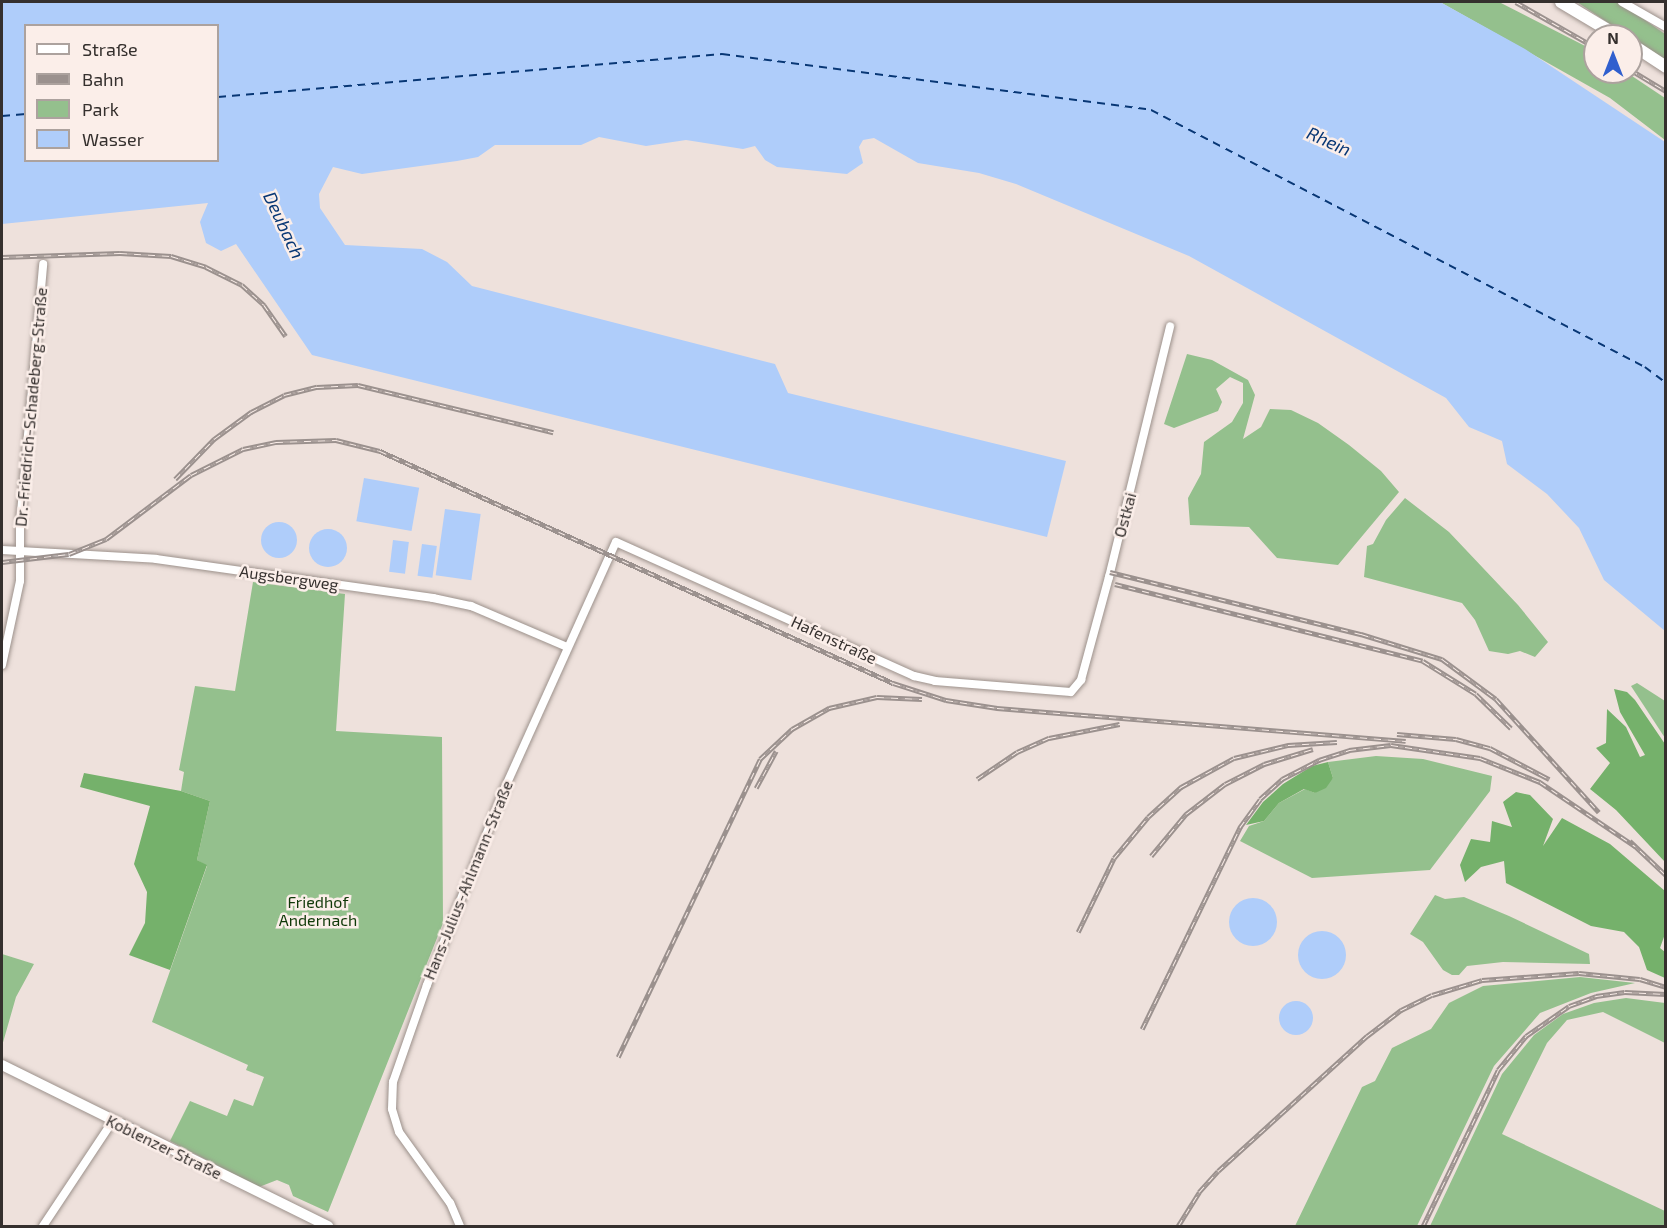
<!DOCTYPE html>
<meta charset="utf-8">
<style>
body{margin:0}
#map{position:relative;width:1667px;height:1228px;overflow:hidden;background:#eee1dc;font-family:"Exo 2",sans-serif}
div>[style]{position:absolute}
.green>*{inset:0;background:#94c08d}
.forest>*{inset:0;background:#75b16b}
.water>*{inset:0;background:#afcdfa;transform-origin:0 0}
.round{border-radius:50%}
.ferry>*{height:1.5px;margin-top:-0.75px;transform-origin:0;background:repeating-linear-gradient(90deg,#083775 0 8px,transparent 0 14px)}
.roads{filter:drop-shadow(0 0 2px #9c918b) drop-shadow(0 0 2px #9c918b)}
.street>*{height:8px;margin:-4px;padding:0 4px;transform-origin:4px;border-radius:4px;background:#fff}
.secondary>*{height:10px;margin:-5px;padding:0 5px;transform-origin:5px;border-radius:5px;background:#fff}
.primary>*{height:12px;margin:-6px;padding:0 6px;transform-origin:6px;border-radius:6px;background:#fff}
.rail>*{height:4.5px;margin-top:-2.25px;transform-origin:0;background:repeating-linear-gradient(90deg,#fbeee9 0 7px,#9b918e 0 14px);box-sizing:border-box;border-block:2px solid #9b918e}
span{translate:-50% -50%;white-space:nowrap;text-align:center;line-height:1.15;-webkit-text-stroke:5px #fbeee9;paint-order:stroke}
.street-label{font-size:16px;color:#35302e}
.park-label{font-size:16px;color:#0f3908}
.water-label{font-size:18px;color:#083775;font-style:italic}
.frame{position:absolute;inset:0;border:3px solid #35302e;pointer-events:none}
.legend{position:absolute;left:24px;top:24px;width:195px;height:138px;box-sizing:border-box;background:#fbeee9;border:2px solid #aca29e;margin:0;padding:8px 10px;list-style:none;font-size:18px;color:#35302e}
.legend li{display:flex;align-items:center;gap:12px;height:30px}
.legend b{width:30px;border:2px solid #aca29e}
.north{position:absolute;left:1583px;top:24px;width:60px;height:60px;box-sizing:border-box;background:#fbeee9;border:2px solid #aca29e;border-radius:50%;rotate:0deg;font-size:16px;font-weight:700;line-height:24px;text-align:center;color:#35302e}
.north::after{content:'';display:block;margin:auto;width:21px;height:27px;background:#305fce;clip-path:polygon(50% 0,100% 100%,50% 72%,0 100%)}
</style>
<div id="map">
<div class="green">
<div style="clip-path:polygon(1440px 2px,1499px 2px,1591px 49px,1595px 52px,1595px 72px,1626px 72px,1665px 98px,1665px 140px,1610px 98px)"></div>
<div style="clip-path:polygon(1577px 2px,1619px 2px,1665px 34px,1665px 61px)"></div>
<div style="clip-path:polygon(1187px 354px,1212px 360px,1248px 380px,1255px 395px,1243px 439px,1261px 427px,1270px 409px,1291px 410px,1318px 423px,1349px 445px,1381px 471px,1399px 492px,1338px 565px,1277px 558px,1249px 527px,1190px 525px,1188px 498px,1201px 474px,1204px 442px,1232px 422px,1243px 403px,1243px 383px,1230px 377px,1216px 389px,1222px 402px,1218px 411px,1174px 428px,1164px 424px)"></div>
<div style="clip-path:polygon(1405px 498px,1449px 532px,1518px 605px,1548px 642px,1535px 657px,1520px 651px,1508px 654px,1489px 651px,1475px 620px,1462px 603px,1364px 577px,1367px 546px,1373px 544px,1386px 520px)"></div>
<div style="clip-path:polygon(253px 582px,345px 594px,336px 731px,442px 737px,443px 923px,328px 1212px,293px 1196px,289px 1185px,277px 1180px,259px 1187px,170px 1141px,190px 1101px,227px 1116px,234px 1099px,253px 1106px,264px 1077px,246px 1070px,248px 1065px,152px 1022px,207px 866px,197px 860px,210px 801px,181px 791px,184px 772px,179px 770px,195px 686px,235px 691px)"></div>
<div style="clip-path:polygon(1637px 683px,1665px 701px,1665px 738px,1631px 686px)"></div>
<div style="clip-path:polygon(1376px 756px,1423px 759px,1492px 776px,1490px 791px,1430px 870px,1312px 878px,1240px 841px,1249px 826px,1264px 821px,1279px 803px,1305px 789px,1315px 793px,1333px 778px,1328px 762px)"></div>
<div style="clip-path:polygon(1435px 895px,1445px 899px,1464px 897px,1509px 916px,1589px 954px,1590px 964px,1503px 962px,1467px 966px,1459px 975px,1452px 975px,1443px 970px,1423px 942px,1410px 934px)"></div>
<div style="clip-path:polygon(2px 954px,34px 964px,16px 997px,2px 1046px)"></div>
<div style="clip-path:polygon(1580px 977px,1635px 983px,1591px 993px,1540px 1013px,1494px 1066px,1417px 1226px,1295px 1226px,1362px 1087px,1375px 1081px,1392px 1048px,1431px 1029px,1449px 1003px,1483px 986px)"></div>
<div style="clip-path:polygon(1626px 998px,1665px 1003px,1665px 1043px,1603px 1012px,1567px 1020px,1547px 1043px,1502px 1134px,1665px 1211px,1665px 1226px,1430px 1226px,1502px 1074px,1534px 1035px,1563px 1014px,1594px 1003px)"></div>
</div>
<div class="forest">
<div style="clip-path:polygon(1614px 689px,1627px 692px,1635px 700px,1665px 744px,1665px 862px,1616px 810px,1590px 789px,1610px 763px,1596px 748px,1606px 743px,1607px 709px,1626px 727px,1640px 757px,1645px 755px,1620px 712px)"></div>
<div style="clip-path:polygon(1328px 762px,1333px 778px,1326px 788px,1315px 793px,1304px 789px,1279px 803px,1264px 821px,1246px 825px,1263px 802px,1283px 784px,1312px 766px)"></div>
<div style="clip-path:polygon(84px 773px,181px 791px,210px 801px,197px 860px,207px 865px,170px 970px,129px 955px,145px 923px,147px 892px,134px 864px,150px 806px,80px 787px)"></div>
<div style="clip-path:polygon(1516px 792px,1530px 795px,1553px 819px,1543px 846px,1562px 818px,1610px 844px,1665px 891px,1665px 934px,1660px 948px,1665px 952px,1665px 978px,1647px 970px,1639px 947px,1624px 932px,1591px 926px,1506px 883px,1504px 861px,1481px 867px,1465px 882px,1460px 865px,1471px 839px,1490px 842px,1492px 821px,1512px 827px,1503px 802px)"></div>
</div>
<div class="water">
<div style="clip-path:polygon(evenodd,2px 2px,1440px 2px,1525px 49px,1665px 142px,1665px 631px,1604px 580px,1579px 528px,1547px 494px,1507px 464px,1502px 441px,1469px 427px,1446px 398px,1189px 256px,1016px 184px,979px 173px,918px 163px,874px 138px,863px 140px,859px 147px,863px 163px,847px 174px,777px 167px,765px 160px,755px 146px,743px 149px,686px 140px,646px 146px,599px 137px,581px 145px,495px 145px,478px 157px,457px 161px,362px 174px,333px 167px,319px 194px,320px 208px,345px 245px,422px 249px,447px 262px,472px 286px,775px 364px,788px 393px,1066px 461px,1047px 537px,312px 355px,236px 244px,221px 251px,206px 243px,200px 222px,208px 203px,2px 224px,2px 2px,26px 26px,218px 26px,218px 160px,26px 160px,26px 26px)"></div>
<div style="left:364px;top:478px;width:56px;height:44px;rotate:10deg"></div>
<div style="left:445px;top:509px;width:36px;height:67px;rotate:8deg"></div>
<div class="round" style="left:261px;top:522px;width:36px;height:36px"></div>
<div class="round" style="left:309px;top:529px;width:38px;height:38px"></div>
<div style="left:393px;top:540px;width:16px;height:32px;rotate:7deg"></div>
<div style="left:422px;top:544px;width:15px;height:32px;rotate:8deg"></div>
<div class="round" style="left:1229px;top:898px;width:48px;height:48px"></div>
<div class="round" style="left:1298px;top:931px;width:48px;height:48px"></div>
<div class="round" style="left:1279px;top:1001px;width:34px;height:34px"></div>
</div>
<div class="ferry">
<div style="left:218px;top:97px;width:506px;rotate:-4.88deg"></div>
<div style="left:722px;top:54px;width:433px;rotate:7.4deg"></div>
<div style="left:1151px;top:110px;width:557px;rotate:27.49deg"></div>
<div style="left:1645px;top:367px;width:26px;rotate:37deg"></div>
<div style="left:2px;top:116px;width:24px;rotate:-5deg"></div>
</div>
<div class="roads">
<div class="street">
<div style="left:1622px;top:2px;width:51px;rotate:29.6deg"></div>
<div style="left:2px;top:550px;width:154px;rotate:3.3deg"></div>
<div style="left:156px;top:559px;width:280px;rotate:8deg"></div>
<div style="left:433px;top:598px;width:39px;rotate:12deg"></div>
<div style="left:471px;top:606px;width:104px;rotate:23.1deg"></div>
<div style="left:2px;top:665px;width:86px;rotate:-77.9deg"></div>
<div style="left:20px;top:581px;width:57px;rotate:-90deg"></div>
<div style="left:20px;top:524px;width:261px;rotate:-84.9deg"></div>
<div style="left:43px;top:1226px;width:125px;rotate:-56.4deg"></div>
<div style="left:460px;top:1226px;width:25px;rotate:-113deg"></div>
<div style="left:450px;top:1203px;width:87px;rotate:-125.7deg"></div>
<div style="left:399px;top:1132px;width:24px;rotate:-107deg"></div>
<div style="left:392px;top:1109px;width:27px;rotate:-88deg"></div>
<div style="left:393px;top:1082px;width:103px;rotate:-70.7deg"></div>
<div style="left:427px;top:985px;width:207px;rotate:-68.5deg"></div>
<div style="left:503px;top:792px;width:274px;rotate:-65.7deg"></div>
<div style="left:616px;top:542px;width:327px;rotate:24.2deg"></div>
<div style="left:914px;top:676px;width:22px;rotate:13deg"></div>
<div style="left:935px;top:681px;width:136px;rotate:4.6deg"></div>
<div style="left:1071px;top:692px;width:16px;rotate:-50deg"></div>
<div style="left:1081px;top:680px;width:107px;rotate:-74.8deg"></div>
<div style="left:1109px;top:577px;width:258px;rotate:-76.3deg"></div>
</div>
<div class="secondary">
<div style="left:2px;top:1065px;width:364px;rotate:26.3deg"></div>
</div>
<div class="primary">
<div style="left:1561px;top:2px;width:66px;rotate:30.8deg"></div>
<div style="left:1631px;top:44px;width:42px;rotate:33.3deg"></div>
</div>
</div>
<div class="rail">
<div style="left:1516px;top:2px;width:91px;rotate:29.7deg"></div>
<div style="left:1631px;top:70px;width:41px;rotate:31deg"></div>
<div style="left:2px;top:257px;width:118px;rotate:-1.9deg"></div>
<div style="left:120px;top:253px;width:51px;rotate:3.4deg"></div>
<div style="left:171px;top:256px;width:37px;rotate:17deg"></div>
<div style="left:206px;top:267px;width:40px;rotate:26.6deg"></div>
<div style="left:242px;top:285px;width:30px;rotate:42deg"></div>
<div style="left:264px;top:305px;width:38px;rotate:55deg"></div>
<div style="left:175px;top:479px;width:56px;rotate:-45.7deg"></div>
<div style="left:214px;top:439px;width:46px;rotate:-36.1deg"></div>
<div style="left:251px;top:412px;width:37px;rotate:-27deg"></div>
<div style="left:284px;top:395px;width:34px;rotate:-14deg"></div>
<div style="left:317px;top:387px;width:41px;rotate:-2.8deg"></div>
<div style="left:358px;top:385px;width:201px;rotate:13.6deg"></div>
<div style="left:2px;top:562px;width:67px;rotate:-6.8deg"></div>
<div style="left:69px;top:554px;width:40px;rotate:-22deg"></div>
<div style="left:106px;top:539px;width:106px;rotate:-37deg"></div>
<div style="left:191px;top:475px;width:58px;rotate:-26.6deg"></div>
<div style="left:243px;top:449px;width:34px;rotate:-12deg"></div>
<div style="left:276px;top:442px;width:60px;rotate:-1.9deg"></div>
<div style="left:336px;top:440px;width:45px;rotate:14deg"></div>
<div style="left:380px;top:451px;width:563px;rotate:24.33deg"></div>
<div style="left:893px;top:683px;width:56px;rotate:17.8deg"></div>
<div style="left:946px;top:700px;width:52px;rotate:8.9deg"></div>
<div style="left:997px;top:708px;width:410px;rotate:4.6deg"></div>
<div style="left:1110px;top:572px;width:259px;rotate:13.9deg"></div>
<div style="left:1361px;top:634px;width:85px;rotate:17.2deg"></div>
<div style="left:1442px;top:659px;width:67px;rotate:36.5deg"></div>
<div style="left:1496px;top:699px;width:153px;rotate:47.7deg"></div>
<div style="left:1115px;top:584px;width:317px;rotate:14deg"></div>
<div style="left:1423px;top:661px;width:62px;rotate:31.9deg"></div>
<div style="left:1476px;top:694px;width:49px;rotate:44.2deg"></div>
<div style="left:1397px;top:734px;width:59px;rotate:4.8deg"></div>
<div style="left:1456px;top:739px;width:35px;rotate:15deg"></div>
<div style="left:1490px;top:748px;width:67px;rotate:27.7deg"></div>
<div style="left:977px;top:779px;width:48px;rotate:-34deg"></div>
<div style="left:1017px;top:752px;width:35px;rotate:-24deg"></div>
<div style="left:1049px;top:738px;width:72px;rotate:-11.2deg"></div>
<div style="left:756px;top:788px;width:42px;rotate:-61.6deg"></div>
<div style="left:1630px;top:841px;width:50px;rotate:43.4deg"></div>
<div style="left:1151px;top:856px;width:55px;rotate:-50.2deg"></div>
<div style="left:1186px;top:814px;width:49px;rotate:-37.6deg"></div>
<div style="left:1225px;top:784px;width:44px;rotate:-27.1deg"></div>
<div style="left:1264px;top:764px;width:51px;rotate:-17deg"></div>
<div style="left:1078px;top:932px;width:82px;rotate:-64.1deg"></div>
<div style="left:1114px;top:858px;width:53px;rotate:-50.3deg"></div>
<div style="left:1148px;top:817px;width:45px;rotate:-42.3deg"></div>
<div style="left:1181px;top:787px;width:60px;rotate:-28.7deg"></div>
<div style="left:1234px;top:758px;width:56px;rotate:-13.5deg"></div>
<div style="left:1288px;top:745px;width:49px;rotate:-3.5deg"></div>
<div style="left:1142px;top:1029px;width:225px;rotate:-64.1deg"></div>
<div style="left:1240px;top:827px;width:34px;rotate:-54deg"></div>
<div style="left:1260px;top:799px;width:30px;rotate:-42deg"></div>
<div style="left:1282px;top:779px;width:42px;rotate:-27.2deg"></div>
<div style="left:1319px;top:760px;width:32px;rotate:-18deg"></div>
<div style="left:1349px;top:750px;width:42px;rotate:-6.8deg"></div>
<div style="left:1391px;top:745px;width:90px;rotate:8.3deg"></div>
<div style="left:1480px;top:758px;width:65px;rotate:21.8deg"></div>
<div style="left:1540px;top:782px;width:115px;rotate:34deg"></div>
<div style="left:618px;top:1057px;width:330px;rotate:-64.5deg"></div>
<div style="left:760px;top:759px;width:44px;rotate:-43.2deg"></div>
<div style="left:792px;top:729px;width:43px;rotate:-29.6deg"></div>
<div style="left:829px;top:708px;width:49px;rotate:-12.9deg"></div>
<div style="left:877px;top:697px;width:45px;rotate:2.5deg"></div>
<div style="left:1178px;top:1226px;width:40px;rotate:-58deg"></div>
<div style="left:1199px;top:1192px;width:28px;rotate:-48deg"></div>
<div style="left:1218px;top:1171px;width:201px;rotate:-42.2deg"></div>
<div style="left:1367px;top:1036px;width:43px;rotate:-37.4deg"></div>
<div style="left:1401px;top:1010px;width:34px;rotate:-26deg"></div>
<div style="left:1432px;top:995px;width:52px;rotate:-16.7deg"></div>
<div style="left:1482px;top:980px;width:97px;rotate:-4.1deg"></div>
<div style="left:1579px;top:973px;width:61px;rotate:5.6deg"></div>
<div style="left:1640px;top:979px;width:27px;rotate:17deg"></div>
<div style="left:1423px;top:1226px;width:173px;rotate:-64.3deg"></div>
<div style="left:1498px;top:1070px;width:44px;rotate:-50.5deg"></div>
<div style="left:1526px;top:1036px;width:52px;rotate:-34.9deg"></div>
<div style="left:1569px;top:1006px;width:29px;rotate:-20deg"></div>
<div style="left:1596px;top:996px;width:29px;rotate:-8deg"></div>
<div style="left:1625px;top:992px;width:41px;rotate:2.8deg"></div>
</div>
<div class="street-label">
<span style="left:31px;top:407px;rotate:-85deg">Dr.-Friedrich-Schadeberg-Straße</span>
<span style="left:1125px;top:515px;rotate:-75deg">Ostkai</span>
<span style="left:289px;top:578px;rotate:8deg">Augsbergweg</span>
<span style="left:834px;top:640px;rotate:25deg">Hafenstraße</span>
<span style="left:468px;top:880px;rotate:-68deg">Hans-Julius-Ahlmann-Straße</span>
<span style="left:164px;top:1147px;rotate:26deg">Koblenzer Straße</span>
</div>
<div class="park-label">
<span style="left:318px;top:911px">Friedhof<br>Andernach</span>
</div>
<div class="water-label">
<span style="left:1329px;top:141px;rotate:24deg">Rhein</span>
<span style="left:284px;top:225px;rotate:65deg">Deubach</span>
</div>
<div class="frame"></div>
<ul class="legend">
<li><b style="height:8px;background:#fff"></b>Straße</li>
<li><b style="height:8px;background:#9b918e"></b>Bahn</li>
<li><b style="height:16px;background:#94c08d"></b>Park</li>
<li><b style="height:16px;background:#afcdfa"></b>Wasser</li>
</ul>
<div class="north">N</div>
</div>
